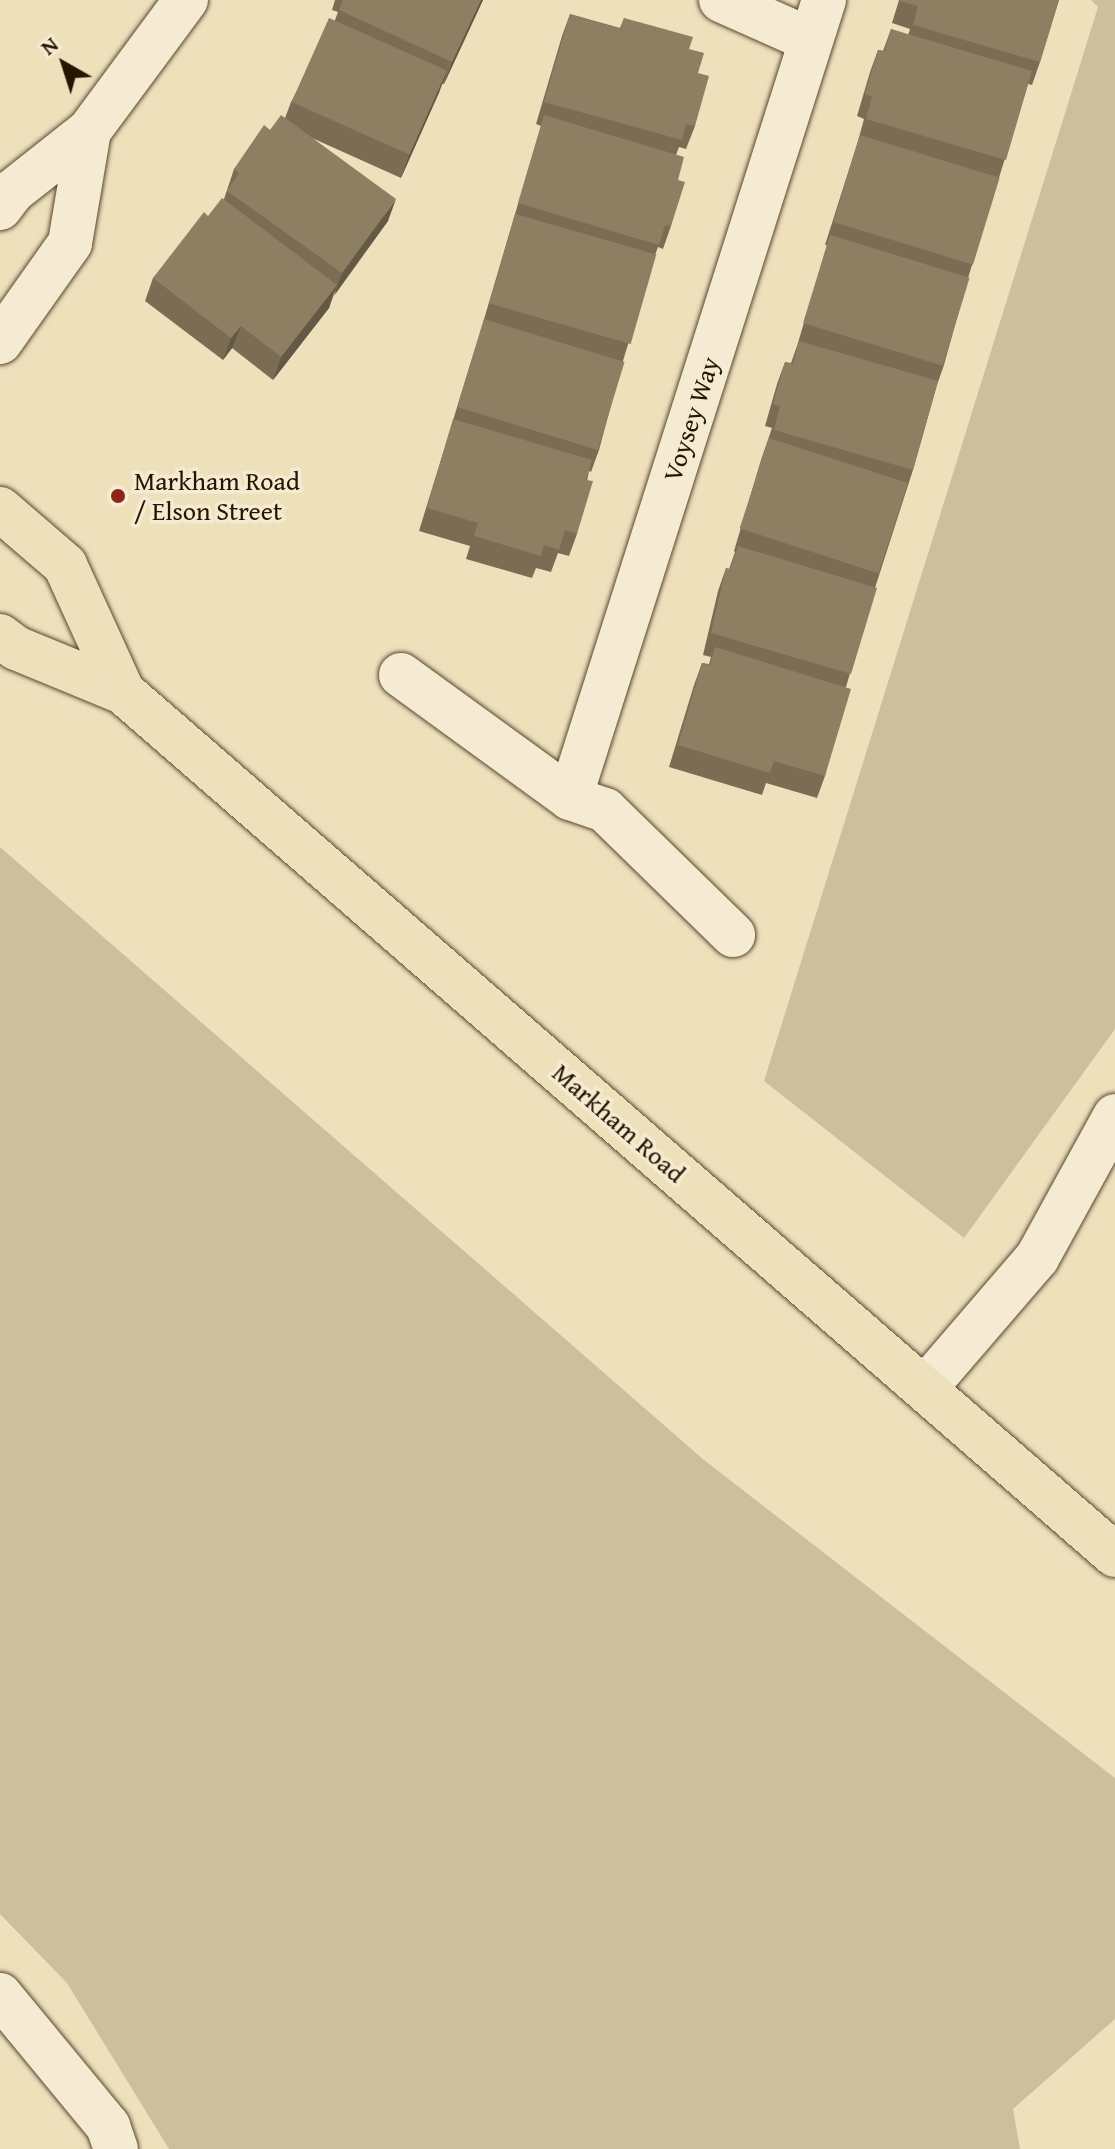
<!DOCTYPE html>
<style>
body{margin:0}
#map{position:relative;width:1115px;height:2149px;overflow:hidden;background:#efe0bc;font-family:"Gentium Book Plus",serif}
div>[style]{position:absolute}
.green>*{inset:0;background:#cdbe9c}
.roads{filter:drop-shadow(0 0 2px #584830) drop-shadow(0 0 2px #584830)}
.minor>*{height:44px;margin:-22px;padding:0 22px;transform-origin:22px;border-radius:22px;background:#f5ebd3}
.major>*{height:44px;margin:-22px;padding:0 22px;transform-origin:22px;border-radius:22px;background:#efe0bc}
.wall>*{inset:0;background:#7b6d54}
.shaded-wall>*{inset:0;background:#645945}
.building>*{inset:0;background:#8f7f62;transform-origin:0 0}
.dots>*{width:22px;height:22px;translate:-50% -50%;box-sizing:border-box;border:4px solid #f5ebd3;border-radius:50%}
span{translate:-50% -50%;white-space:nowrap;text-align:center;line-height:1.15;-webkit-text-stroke:7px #f5ebd3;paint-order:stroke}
.street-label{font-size:26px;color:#261601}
.poi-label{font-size:26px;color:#261601}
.left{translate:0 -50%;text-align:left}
.north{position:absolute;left:24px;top:24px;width:80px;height:80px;-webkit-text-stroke:6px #f5ebd3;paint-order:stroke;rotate:321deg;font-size:22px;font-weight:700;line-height:32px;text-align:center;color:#261601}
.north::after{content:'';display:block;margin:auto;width:28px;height:36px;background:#261601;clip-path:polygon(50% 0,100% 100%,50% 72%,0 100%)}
</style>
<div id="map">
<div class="green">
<div style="clip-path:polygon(1091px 0,1115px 0,1115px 1029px,964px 1238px,764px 1081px,1098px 7px)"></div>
<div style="clip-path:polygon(0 847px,704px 1460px,1115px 1778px,1115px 2019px,1013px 2109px,1020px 2149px,169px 2149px,67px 1983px,0 1914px)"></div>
</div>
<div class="roads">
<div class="minor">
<div style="left:721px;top:0;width:98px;rotate:24deg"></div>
<div style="left:0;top:208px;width:21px;rotate:-53deg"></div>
<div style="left:13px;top:191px;width:97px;rotate:-38.3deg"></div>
<div style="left:89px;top:131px;width:163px;rotate:-53.5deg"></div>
<div style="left:0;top:342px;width:121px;rotate:-54.7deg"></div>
<div style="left:70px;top:243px;width:114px;rotate:-80.4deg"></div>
<div style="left:401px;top:675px;width:209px;rotate:36deg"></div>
<div style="left:570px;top:798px;width:37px;rotate:19deg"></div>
<div style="left:605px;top:810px;width:179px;rotate:44.3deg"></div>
<div style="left:570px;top:798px;width:837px;rotate:-72.34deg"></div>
<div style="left:926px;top:1387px;width:170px;rotate:-49.3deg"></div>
<div style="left:1037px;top:1258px;width:162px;rotate:-61.2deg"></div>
<div style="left:0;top:1995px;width:170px;rotate:50.5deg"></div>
<div style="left:108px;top:2126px;width:24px;rotate:71deg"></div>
</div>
<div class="major">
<div style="left:0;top:509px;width:86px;rotate:40.7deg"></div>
<div style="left:65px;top:565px;width:140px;rotate:65.5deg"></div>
<div style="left:0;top:636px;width:20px;rotate:37deg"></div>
<div style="left:16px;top:648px;width:116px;rotate:22.4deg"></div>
<div style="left:123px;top:692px;width:1315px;rotate:41.02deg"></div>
</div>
</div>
<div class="wall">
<div style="clip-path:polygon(335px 0,483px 0,444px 84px,442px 84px,401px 178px,312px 138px,388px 221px,333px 295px,329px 308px,273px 380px,232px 348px,223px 360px,145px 301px,153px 278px,224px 199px,234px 169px,270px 130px,285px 118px,291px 102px,335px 20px,338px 12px,332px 10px)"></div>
<div style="clip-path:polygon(899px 0,1059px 0,1040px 62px,1032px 85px,1028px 84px,968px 278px,944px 365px,937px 385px,913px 470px,875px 588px,846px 687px,825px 776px,817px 798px,766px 783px,762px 795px,669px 767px,694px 685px,702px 663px,709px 664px,711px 657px,703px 655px,718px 591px,726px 568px,729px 569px,735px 552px,734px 551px,761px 460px,772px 428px,765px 426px,777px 384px,785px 362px,791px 363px,797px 346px,827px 245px,825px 245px,858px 141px,864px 119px,857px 116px,870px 72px,878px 50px,883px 51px,891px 29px,908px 35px,910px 29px,892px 23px)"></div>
<div style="clip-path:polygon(570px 14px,620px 28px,624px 18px,689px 49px,698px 73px,695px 126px,686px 149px,679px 147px,676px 155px,678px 180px,671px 226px,663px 249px,658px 247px,655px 255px,623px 361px,599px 450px,591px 472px,589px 471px,577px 534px,569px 556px,558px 553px,551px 572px,536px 568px,532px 578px,466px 559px,470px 546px,419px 531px,482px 326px,541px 126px,536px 124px,562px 36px)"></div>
</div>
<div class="shaded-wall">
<div style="clip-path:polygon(481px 0,483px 0,444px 84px,452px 62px)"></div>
<div style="clip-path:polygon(447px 71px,439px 93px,401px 178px,409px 155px)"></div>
<div style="clip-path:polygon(396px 199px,388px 221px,334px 296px,342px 273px)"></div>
<div style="clip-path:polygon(337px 285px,329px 308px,273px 380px,281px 357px)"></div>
<div style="clip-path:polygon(241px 326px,232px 348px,223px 360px,231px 338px)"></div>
</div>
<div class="building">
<div style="clip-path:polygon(343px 0,481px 0,452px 62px,339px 10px)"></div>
<div style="clip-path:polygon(900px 0,1059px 0,1040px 62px,913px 25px,918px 6px,900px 1px)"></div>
<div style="clip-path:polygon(570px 14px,621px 29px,624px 18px,693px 37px,689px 49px,704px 53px,698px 73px,709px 76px,695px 126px,686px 124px,682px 140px,544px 102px)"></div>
<div style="left:329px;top:18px;width:129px;height:92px;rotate:24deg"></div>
<div style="clip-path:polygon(891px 29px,1032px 71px,1006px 160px,866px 119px,872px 97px,865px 94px,878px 50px,885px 51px)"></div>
<div style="clip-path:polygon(281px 115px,396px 199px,342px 273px,227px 191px,239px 173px,234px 169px,264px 125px,270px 130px)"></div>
<div style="clip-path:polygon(544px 115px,684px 157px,678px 180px,685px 182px,671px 226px,665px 225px,659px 245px,518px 203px)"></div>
<div style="left:860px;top:135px;width:146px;height:91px;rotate:17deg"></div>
<div style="clip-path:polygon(222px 198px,337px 285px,281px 357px,241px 326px,231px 338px,153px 278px,204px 212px,208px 216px)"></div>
<div style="left:515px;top:214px;width:147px;height:93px;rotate:16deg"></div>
<div style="left:830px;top:235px;width:146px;height:92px;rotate:17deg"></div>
<div style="left:484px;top:319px;width:147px;height:92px;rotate:17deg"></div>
<div style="clip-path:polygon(799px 341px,938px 381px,913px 470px,774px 430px,780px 406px,773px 404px,785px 362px,793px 364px)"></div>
<div style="clip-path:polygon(453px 419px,592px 460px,586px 480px,593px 481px,577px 534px,565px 530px,559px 550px,544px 545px,541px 556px,474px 536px,478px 523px,427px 508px)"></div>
<div style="left:769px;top:438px;width:146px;height:95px;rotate:18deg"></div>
<div style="clip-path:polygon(738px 546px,877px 588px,851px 674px,711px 633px,726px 568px,730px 569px)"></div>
<div style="clip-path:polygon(715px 647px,851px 689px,825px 776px,774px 761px,770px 773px,678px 745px,702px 663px,710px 665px)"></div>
</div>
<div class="dots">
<div style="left:118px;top:496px;background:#8f2418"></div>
</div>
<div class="street-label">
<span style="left:691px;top:419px;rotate:-72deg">Voysey Way</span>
<span style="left:619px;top:1123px;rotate:41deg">Markham Road</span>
</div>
<div class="poi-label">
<span class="left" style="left:134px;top:496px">Markham Road<br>/ Elson Street</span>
</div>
<div class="north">N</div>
</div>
